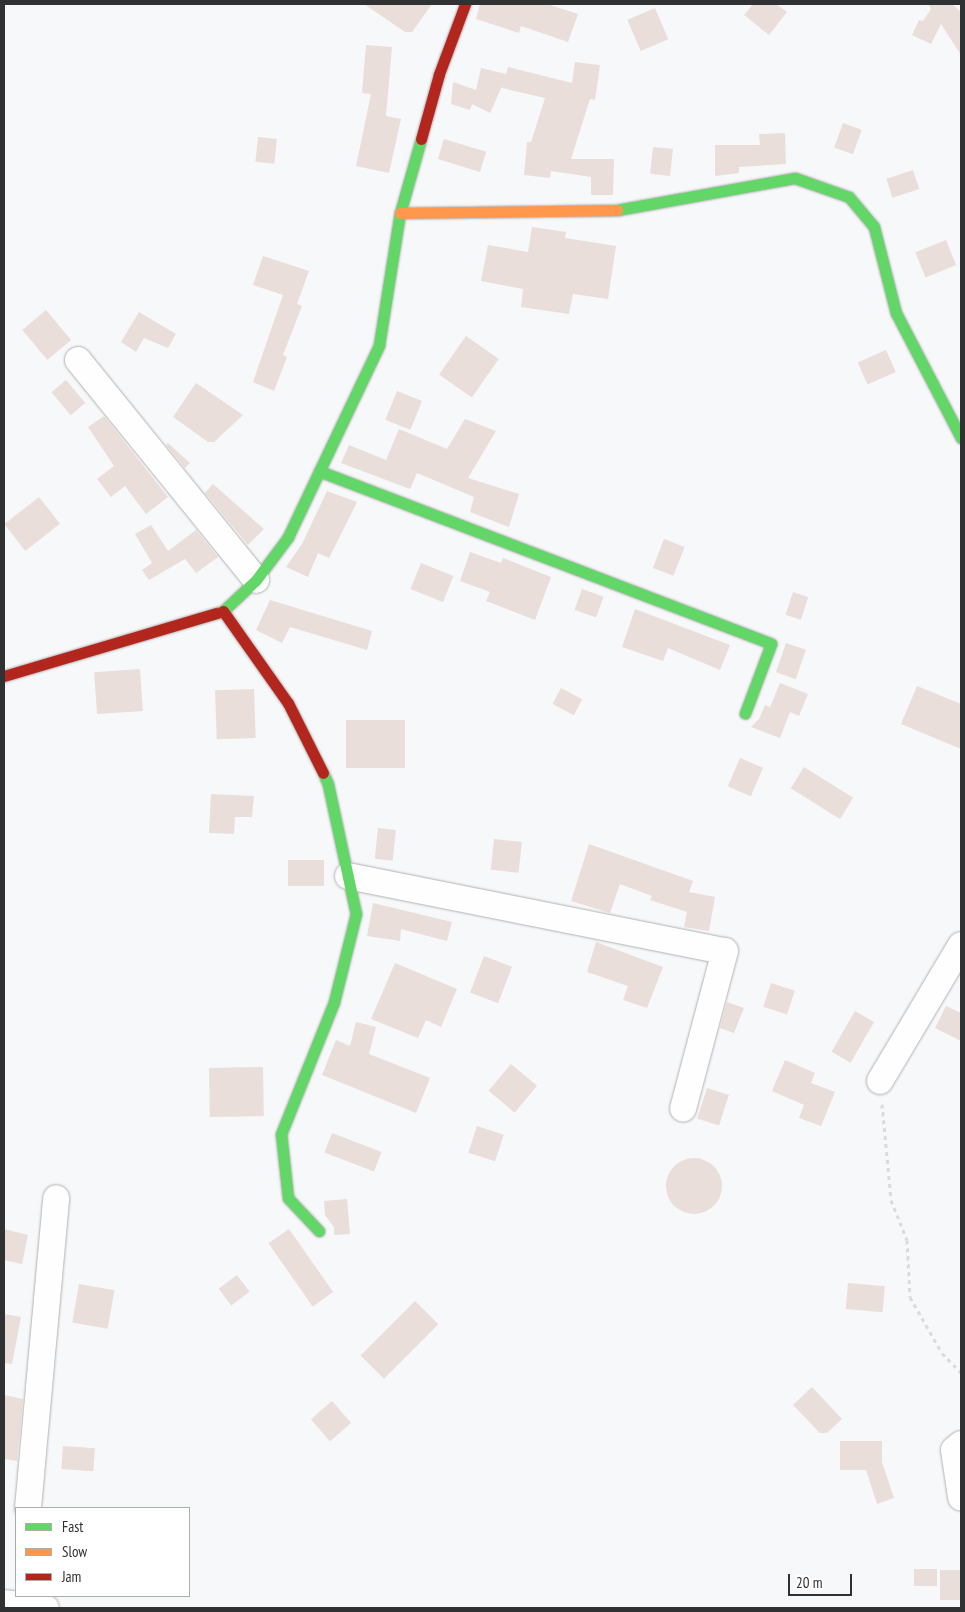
<!DOCTYPE html>
<style>
body{margin:0}
#map{position:relative;width:965px;height:1612px;overflow:hidden;background:#f7f8fa;font-family:"PT Sans Narrow",sans-serif}
div>[style]{position:absolute}
.building>*{inset:0;background:#e9deda;transform-origin:0 0}
.round{border-radius:50%}
.path>*{height:3px;margin-top:-1.5px;transform-origin:0;background:repeating-linear-gradient(90deg,#dbdbdb 0 4px,transparent 0 8px)}
.roads{filter:drop-shadow(0 0 1px #b1b1b2) drop-shadow(0 0 1px #b1b1b2)}
.street>*{height:26px;margin:-13px;padding:0 13px;transform-origin:13px;border-radius:13px;background:#fefefe}
.fast>*{height:11px;margin:-5.5px;padding:0 5.5px;transform-origin:5.5px;border-radius:5.5px;background:#63d668}
.slow>*{height:11px;margin:-5.5px;padding:0 5.5px;transform-origin:5.5px;border-radius:5.5px;background:#ff974d}
.jam>*{height:11px;margin:-5.5px;padding:0 5.5px;transform-origin:5.5px;border-radius:5.5px;background:#b3261e}
span{translate:-50% -50%;white-space:nowrap;text-align:center;line-height:1.15;-webkit-text-stroke:5px #fff;paint-order:stroke}
.frame{position:absolute;inset:0;border:5px solid #303132;pointer-events:none}
.legend{position:absolute;left:15px;top:1507px;width:175px;height:90px;box-sizing:border-box;background:#fff;border:1px solid #acadad;margin:0;padding:6px 9px;list-style:none;font-size:15px;color:#303132}
.legend li{display:flex;align-items:center;gap:10px;height:25px}
.legend b{width:25px;border:1px solid #acadad}
.scale{position:absolute;left:788px;top:1574px;width:64px;height:22px;box-sizing:border-box;border:2px solid #303132;border-top:0;padding-left:6px;font-size:15px;line-height:18px;white-space:nowrap;color:#303132;-webkit-text-stroke:4px #fff;paint-order:stroke}
</style>
<div id="map">
<div class="building">
<div style="clip-path:polygon(364px 4px,432px 4px,412px 32px,405px 32px)"></div>
<div style="clip-path:polygon(480px 4px,547px 4px,578px 14px,568px 42px,521px 26px,519px 33px,476px 19px)"></div>
<div style="clip-path:polygon(753px 4px,776px 4px,787px 12px,769px 35px,744px 15px)"></div>
<div style="clip-path:polygon(928px 4px,952px 4px,961px 12px,961px 55px,941px 24px,931px 44px,912px 35px,919px 20px,923px 21px,931px 9px)"></div>
<div style="left:655px;top:8px;width:34px;height:30px;rotate:67deg"></div>
<div style="clip-path:polygon(366px 45px,392px 47px,386px 116px,401px 119px,389px 173px,356px 166px,371px 94px,362px 93px)"></div>
<div style="clip-path:polygon(575px 62px,600px 65px,595px 100px,590px 99px,571px 159px,614px 159px,613px 195px,591px 195px,591px 177px,551px 171px,550px 178px,524px 175px,527px 142px,531px 142px,545px 98px,502px 88px,503px 84px,490px 113px,472px 104px,470px 110px,451px 104px,453px 82px,476px 90px,481px 68px,506px 74px,508px 67px,572px 83px)"></div>
<div style="left:843px;top:123px;width:20px;height:26px;rotate:20deg"></div>
<div style="clip-path:polygon(785px 133px,786px 164px,739px 167px,739px 173px,715px 176px,715px 145px,760px 145px,759px 134px)"></div>
<div style="left:258px;top:137px;width:19px;height:25px;rotate:6deg"></div>
<div style="left:444px;top:139px;width:44px;height:21px;rotate:17deg"></div>
<div style="left:653px;top:147px;width:20px;height:27px;rotate:6deg"></div>
<div style="left:913px;top:170px;width:20px;height:28px;rotate:72deg"></div>
<div style="clip-path:polygon(532px 227px,566px 232px,565px 238px,616px 246px,608px 299px,573px 294px,569px 314px,521px 307px,523px 289px,481px 281px,488px 245px,528px 252px)"></div>
<div style="left:946px;top:240px;width:27px;height:33px;rotate:68deg"></div>
<div style="clip-path:polygon(263px 256px,309px 271px,297px 304px,302px 306px,283px 355px,287px 357px,274px 391px,253px 382px,283px 295px,253px 285px)"></div>
<div style="left:46px;top:310px;width:39px;height:31px;rotate:50deg"></div>
<div style="clip-path:polygon(139px 312px,176px 334px,168px 348px,144px 338px,136px 352px,121px 342px)"></div>
<div style="left:466px;top:336px;width:40px;height:47px;rotate:35deg"></div>
<div style="left:886px;top:350px;width:24px;height:31px;rotate:66deg"></div>
<div style="left:66px;top:380px;width:30px;height:19px;rotate:50deg"></div>
<div style="clip-path:polygon(196px 383px,243px 415px,214px 442px,208px 442px,173px 417px)"></div>
<div style="left:397px;top:391px;width:27px;height:31px;rotate:22deg"></div>
<div style="clip-path:polygon(104px 416px,168px 497px,146px 514px,125px 486px,111px 497px,97px 479px,114px 466px,88px 427px)"></div>
<div style="clip-path:polygon(465px 419px,496px 431px,468px 478px,519px 494px,509px 527px,470px 512px,474px 497px,417px 473px,410px 489px,341px 463px,349px 445px,386px 460px,399px 429px,447px 449px)"></div>
<div style="clip-path:polygon(168px 443px,190px 463px,185px 468px,166px 445px)"></div>
<div style="clip-path:polygon(213px 484px,264px 529px,248px 545px,205px 493px)"></div>
<div style="clip-path:polygon(327px 491px,357px 502px,329px 558px,318px 553px,308px 577px,286px 567px,302px 544px)"></div>
<div style="left:39px;top:497px;width:34px;height:44px;rotate:52deg"></div>
<div style="clip-path:polygon(151px 525px,168px 551px,196px 530px,218px 557px,196px 573px,185px 559px,149px 580px,142px 570px,152px 563px,135px 534px)"></div>
<div style="left:664px;top:539px;width:22px;height:31px;rotate:21deg"></div>
<div style="clip-path:polygon(470px 552px,501px 563px,503px 558px,551px 577px,535px 620px,486px 601px,490px 592px,460px 581px)"></div>
<div style="left:421px;top:563px;width:35px;height:28px;rotate:22deg"></div>
<div style="left:582px;top:589px;width:23px;height:22px;rotate:20deg"></div>
<div style="left:793px;top:592px;width:16px;height:24px;rotate:18deg"></div>
<div style="clip-path:polygon(270px 600px,372px 631px,367px 650px,290px 627px,282px 643px,256px 630px)"></div>
<div style="clip-path:polygon(635px 609px,730px 645px,720px 670px,668px 648px,663px 661px,622px 647px)"></div>
<div style="left:786px;top:643px;width:21px;height:31px;rotate:19deg"></div>
<div style="left:140px;top:669px;width:42px;height:46px;rotate:86deg"></div>
<div style="clip-path:polygon(780px 683px,808px 694px,799px 716px,790px 712px,780px 738px,751px 727px,759px 719px,765px 705px,770px 707px)"></div>
<div style="clip-path:polygon(917px 686px,961px 704px,961px 749px,901px 724px)"></div>
<div style="left:561px;top:688px;width:24px;height:18px;rotate:28deg"></div>
<div style="left:254px;top:689px;width:49px;height:39px;rotate:88deg"></div>
<div style="left:346px;top:720px;width:59px;height:48px"></div>
<div style="left:740px;top:758px;width:25px;height:31px;rotate:23deg"></div>
<div style="left:804px;top:767px;width:58px;height:25px;rotate:32deg"></div>
<div style="clip-path:polygon(211px 794px,254px 796px,252px 817px,235px 817px,234px 834px,209px 833px)"></div>
<div style="left:378px;top:828px;width:18px;height:31px;rotate:6deg"></div>
<div style="left:494px;top:839px;width:28px;height:31px;rotate:6deg"></div>
<div style="clip-path:polygon(589px 844px,693px 881px,689px 892px,715px 897px,709px 931px,684px 927px,687px 912px,650px 900px,652px 896px,620px 884px,610px 913px,571px 901px)"></div>
<div style="left:324px;top:860px;width:26px;height:36px;rotate:90deg"></div>
<div style="clip-path:polygon(373px 903px,452px 922px,447px 941px,401px 929px,400px 941px,367px 936px)"></div>
<div style="clip-path:polygon(596px 942px,663px 967px,647px 1008px,623px 1000px,628px 986px,587px 972px)"></div>
<div style="left:484px;top:956px;width:30px;height:39px;rotate:21deg"></div>
<div style="clip-path:polygon(395px 963px,457px 989px,441px 1027px,426px 1020px,418px 1038px,371px 1019px)"></div>
<div style="left:771px;top:983px;width:25px;height:25px;rotate:18deg"></div>
<div style="clip-path:polygon(727px 1002px,744px 1008px,734px 1033px,720px 1028px)"></div>
<div style="clip-path:polygon(946px 1006px,961px 1013px,961px 1041px,935px 1028px)"></div>
<div style="left:855px;top:1011px;width:22px;height:47px;rotate:30deg"></div>
<div style="clip-path:polygon(356px 1022px,376px 1027px,369px 1054px,430px 1078px,416px 1113px,322px 1075px,336px 1040px,350px 1046px)"></div>
<div style="clip-path:polygon(785px 1060px,815px 1073px,811px 1083px,835px 1092px,821px 1126px,799px 1118px,804px 1105px,772px 1091px)"></div>
<div style="left:511px;top:1064px;width:34px;height:35px;rotate:40deg"></div>
<div style="left:263px;top:1067px;width:49px;height:54px;rotate:89deg"></div>
<div style="left:707px;top:1088px;width:23px;height:32px;rotate:18deg"></div>
<div style="left:477px;top:1126px;width:28px;height:28px;rotate:18deg"></div>
<div style="left:332px;top:1133px;width:53px;height:21px;rotate:21deg"></div>
<div class="round" style="left:666px;top:1158px;width:56px;height:56px"></div>
<div style="clip-path:polygon(347px 1199px,350px 1234px,334px 1235px,334px 1227px,325px 1215px,324px 1201px)"></div>
<div style="clip-path:polygon(4px 1229px,28px 1235px,22px 1264px,4px 1260px)"></div>
<div style="left:289px;top:1229px;width:77px;height:25px;rotate:55deg"></div>
<div style="left:237px;top:1275px;width:21px;height:23px;rotate:53deg"></div>
<div style="left:848px;top:1283px;width:37px;height:26px;rotate:5deg"></div>
<div style="left:79px;top:1284px;width:36px;height:39px;rotate:10deg"></div>
<div style="left:415px;top:1301px;width:33px;height:77px;rotate:45deg"></div>
<div style="clip-path:polygon(4px 1314px,21px 1317px,12px 1364px,4px 1363px)"></div>
<div style="clip-path:polygon(812px 1387px,842px 1419px,827px 1433px,820px 1433px,793px 1405px)"></div>
<div style="clip-path:polygon(4px 1395px,23px 1399px,17px 1461px,4px 1459px)"></div>
<div style="left:332px;top:1401px;width:29px;height:28px;rotate:49deg"></div>
<div style="clip-path:polygon(840px 1441px,882px 1441px,882px 1462px,894px 1498px,877px 1504px,866px 1470px,840px 1470px)"></div>
<div style="left:63px;top:1446px;width:32px;height:23px;rotate:4deg"></div>
<div style="left:914px;top:1569px;width:23px;height:17px"></div>
<div style="left:961px;top:1570px;width:30px;height:21px;rotate:90deg"></div>
</div>
<div class="path">
<div style="left:882px;top:1104px;width:96px;rotate:84.6deg"></div>
<div style="left:891px;top:1200px;width:43px;rotate:68.2deg"></div>
<div style="left:907px;top:1240px;width:57px;rotate:87deg"></div>
<div style="left:910px;top:1297px;width:64px;rotate:60.3deg"></div>
<div style="left:942px;top:1353px;width:28px;rotate:46deg"></div>
</div>
<div class="roads">
<div class="street">
<div style="left:78px;top:360px;width:283px;rotate:51deg"></div>
<div style="left:348px;top:876px;width:384px;rotate:11.3deg"></div>
<div style="left:725px;top:951px;width:163px;rotate:104.9deg"></div>
<div style="left:880px;top:1081px;width:158px;rotate:-59.2deg"></div>
<div style="left:961px;top:1444px;width:9px;rotate:139deg"></div>
<div style="left:954px;top:1450px;width:48px;rotate:81.5deg"></div>
<div style="left:28px;top:1508px;width:311px;rotate:-84.8deg"></div>
<div style="left:4px;top:1603px;width:42px;rotate:6.8deg"></div>
</div>
<div class="fast">
<div style="left:617px;top:210px;width:181px;rotate:-10.2deg"></div>
<div style="left:795px;top:178px;width:57px;rotate:19.4deg"></div>
<div style="left:849px;top:197px;width:39px;rotate:50deg"></div>
<div style="left:874px;top:227px;width:89px;rotate:75.7deg"></div>
<div style="left:896px;top:313px;width:141px;rotate:62.5deg"></div>
<div style="left:319px;top:471px;width:484px;rotate:20.9deg"></div>
<div style="left:771px;top:644px;width:74px;rotate:110.6deg"></div>
<div style="left:217px;top:613px;width:6px;rotate:-18deg"></div>
<div style="left:223px;top:611px;width:45px;rotate:-43.2deg"></div>
<div style="left:256px;top:580px;width:54px;rotate:-53.3deg"></div>
<div style="left:288px;top:537px;width:212px;rotate:-64.6deg"></div>
<div style="left:379px;top:345px;width:134px;rotate:-81deg"></div>
<div style="left:400px;top:213px;width:77px;rotate:-74.2deg"></div>
<div style="left:319px;top:1231px;width:45px;rotate:-133.2deg"></div>
<div style="left:288px;top:1198px;width:64px;rotate:-96.2deg"></div>
<div style="left:281px;top:1134px;width:142px;rotate:-68.1deg"></div>
<div style="left:334px;top:1002px;width:91px;rotate:-76deg"></div>
<div style="left:356px;top:914px;width:133px;rotate:-102.2deg"></div>
<div style="left:328px;top:784px;width:12px;rotate:-114deg"></div>
</div>
<div class="slow">
<div style="left:400px;top:213px;width:217px;rotate:-0.8deg"></div>
</div>
<div class="jam">
<div style="left:421px;top:139px;width:67px;rotate:-74.5deg"></div>
<div style="left:439px;top:74px;width:75px;rotate:-69.6deg"></div>
<div style="left:223px;top:611px;width:113px;rotate:54.8deg"></div>
<div style="left:288px;top:703px;width:78px;rotate:63.4deg"></div>
<div style="left:4px;top:676px;width:222px;rotate:-16.5deg"></div>
</div>
</div>
<div class="frame"></div>
<ul class="legend">
<li><b style="height:6px;background:#63d668"></b>Fast</li>
<li><b style="height:6px;background:#ff974d"></b>Slow</li>
<li><b style="height:6px;background:#b3261e"></b>Jam</li>
</ul>
<div class="scale">20 m</div>
</div>
